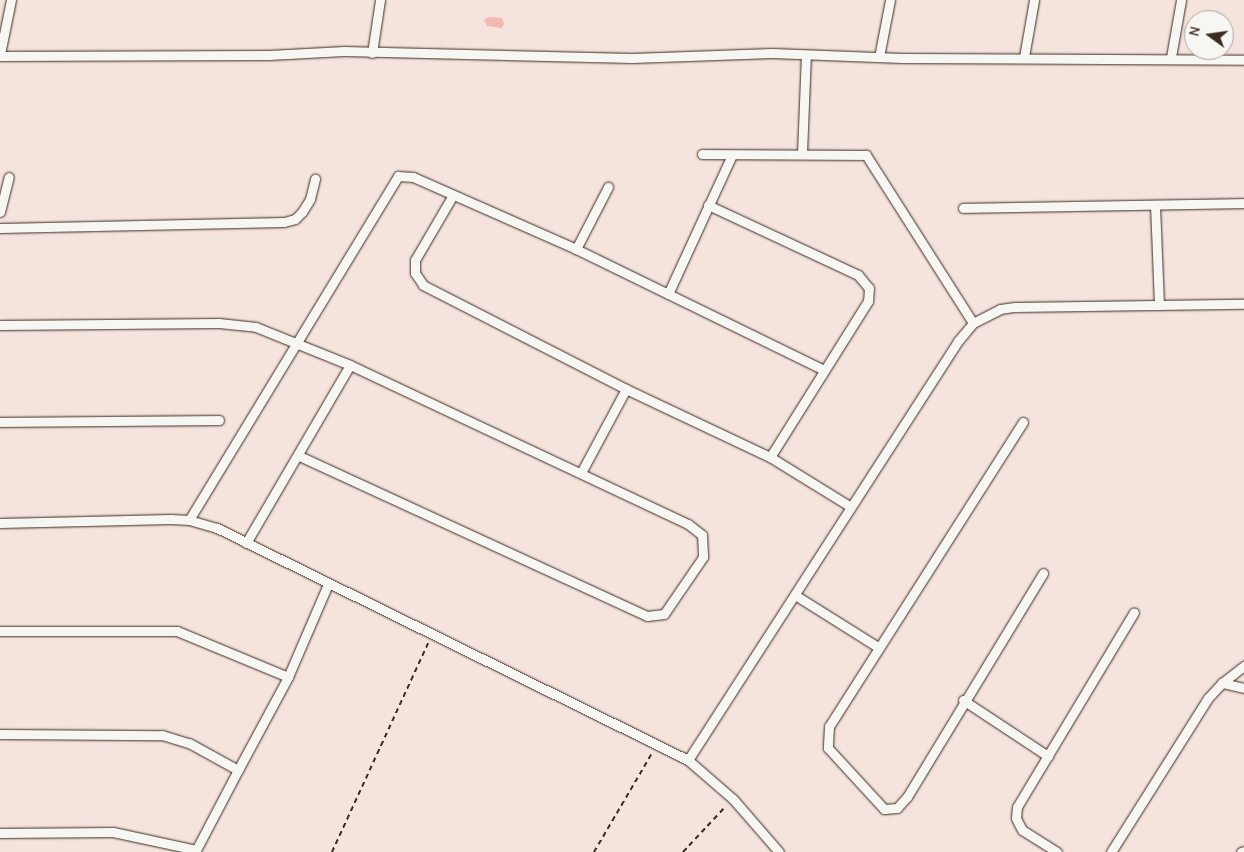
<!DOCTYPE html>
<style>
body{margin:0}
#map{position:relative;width:1244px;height:852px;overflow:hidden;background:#f5e3de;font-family:"Comic Neue",sans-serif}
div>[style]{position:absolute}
.building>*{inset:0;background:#f3b8af}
.path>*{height:2px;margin-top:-1px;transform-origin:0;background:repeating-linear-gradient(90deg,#3b2a1e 0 5px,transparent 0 9px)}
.roads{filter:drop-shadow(0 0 1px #3b2a1e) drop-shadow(0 0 1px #3b2a1e)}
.minor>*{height:9px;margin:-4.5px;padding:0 4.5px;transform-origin:4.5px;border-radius:4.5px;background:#f6f6f2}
span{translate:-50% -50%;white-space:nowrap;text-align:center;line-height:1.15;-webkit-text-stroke:4px #f6f6f2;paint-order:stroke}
.north{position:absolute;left:1184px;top:10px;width:50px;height:50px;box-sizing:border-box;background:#f6f6f2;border:1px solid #aba49d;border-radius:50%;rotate:284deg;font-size:14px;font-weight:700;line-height:20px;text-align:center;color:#3b2a1e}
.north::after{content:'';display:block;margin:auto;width:18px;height:22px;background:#3b2a1e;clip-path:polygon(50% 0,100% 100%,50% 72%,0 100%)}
</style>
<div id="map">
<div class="building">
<div style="clip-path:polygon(489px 17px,502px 18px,504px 24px,502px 28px,487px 26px,484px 20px)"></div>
</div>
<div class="path">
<div style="left:332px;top:852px;width:230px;rotate:-65.3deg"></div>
<div style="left:594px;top:852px;width:115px;rotate:-59.6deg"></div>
<div style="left:683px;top:852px;width:63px;rotate:-46.9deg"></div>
</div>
<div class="roads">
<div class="minor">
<div style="left:372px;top:53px;width:54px;rotate:-81.4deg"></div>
<div style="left:0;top:54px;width:55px;rotate:-78.5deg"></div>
<div style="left:0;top:56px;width:269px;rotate:-0.2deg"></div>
<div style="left:269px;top:55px;width:75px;rotate:-3.1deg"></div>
<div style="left:344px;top:51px;width:288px;rotate:1.4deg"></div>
<div style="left:632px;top:58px;width:140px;rotate:-2deg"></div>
<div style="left:772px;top:53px;width:130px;rotate:2.2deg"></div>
<div style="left:902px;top:58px;width:342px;rotate:0.3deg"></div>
<div style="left:879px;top:57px;width:58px;rotate:-79.1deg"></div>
<div style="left:1024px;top:57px;width:58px;rotate:-80deg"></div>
<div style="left:1171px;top:57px;width:58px;rotate:-80deg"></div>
<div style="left:802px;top:153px;width:98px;rotate:-87.7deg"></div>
<div style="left:702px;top:154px;width:164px;rotate:0.3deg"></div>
<div style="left:866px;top:155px;width:199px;rotate:57.5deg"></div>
<div style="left:453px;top:195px;width:75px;rotate:120.3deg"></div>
<div style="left:415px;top:260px;width:13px;rotate:90deg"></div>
<div style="left:415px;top:273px;width:14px;rotate:56deg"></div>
<div style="left:423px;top:285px;width:228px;rotate:27.1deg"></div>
<div style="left:626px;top:389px;width:159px;rotate:25.3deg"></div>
<div style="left:770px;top:457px;width:95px;rotate:31.7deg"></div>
<div style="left:708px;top:205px;width:166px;rotate:25deg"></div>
<div style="left:858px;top:275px;width:17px;rotate:50deg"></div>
<div style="left:869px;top:288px;width:13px;rotate:94deg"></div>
<div style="left:868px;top:301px;width:184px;rotate:122.1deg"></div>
<div style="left:1155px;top:205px;width:100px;rotate:87.7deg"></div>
<div style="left:963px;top:208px;width:281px;rotate:-1deg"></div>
<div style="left:0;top:212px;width:36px;rotate:-76deg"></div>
<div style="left:0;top:228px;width:284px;rotate:-1.2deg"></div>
<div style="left:284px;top:222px;width:11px;rotate:-15deg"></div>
<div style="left:295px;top:219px;width:10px;rotate:-45deg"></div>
<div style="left:302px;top:212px;width:15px;rotate:-58deg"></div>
<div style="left:310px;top:199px;width:21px;rotate:-76deg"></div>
<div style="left:576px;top:249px;width:70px;rotate:-62.7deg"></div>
<div style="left:668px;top:294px;width:151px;rotate:-65.3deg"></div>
<div style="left:0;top:325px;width:219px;rotate:-0.5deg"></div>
<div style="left:219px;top:323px;width:37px;rotate:6deg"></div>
<div style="left:256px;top:327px;width:101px;rotate:22deg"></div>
<div style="left:350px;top:365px;width:374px;rotate:25.2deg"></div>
<div style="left:688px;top:524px;width:18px;rotate:38deg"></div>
<div style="left:702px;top:535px;width:22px;rotate:87deg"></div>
<div style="left:703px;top:557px;width:69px;rotate:124.4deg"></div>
<div style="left:664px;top:614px;width:17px;rotate:173deg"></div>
<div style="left:647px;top:616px;width:383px;rotate:-155.3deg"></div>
<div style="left:0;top:422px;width:219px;rotate:-0.5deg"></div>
<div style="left:1023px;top:422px;width:361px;rotate:122.5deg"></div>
<div style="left:829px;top:726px;width:22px;rotate:93deg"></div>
<div style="left:828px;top:748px;width:83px;rotate:47.4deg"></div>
<div style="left:884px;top:809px;width:13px;rotate:-4deg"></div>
<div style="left:897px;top:808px;width:15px;rotate:-48deg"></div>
<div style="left:907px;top:797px;width:262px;rotate:-58.7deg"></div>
<div style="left:582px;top:471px;width:93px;rotate:-61.8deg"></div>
<div style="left:189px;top:520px;width:403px;rotate:-58.7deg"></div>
<div style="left:398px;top:176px;width:15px;rotate:4deg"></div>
<div style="left:413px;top:177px;width:178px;rotate:23.8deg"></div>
<div style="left:576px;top:249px;width:276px;rotate:26deg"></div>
<div style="left:0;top:523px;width:171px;rotate:-1.3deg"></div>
<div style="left:171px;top:519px;width:18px;rotate:3deg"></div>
<div style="left:189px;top:520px;width:29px;rotate:16deg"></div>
<div style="left:217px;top:528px;width:525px;rotate:26.22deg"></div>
<div style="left:688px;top:760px;width:60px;rotate:40.9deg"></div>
<div style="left:733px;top:799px;width:70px;rotate:49deg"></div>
<div style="left:246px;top:543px;width:206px;rotate:-59.7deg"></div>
<div style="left:795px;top:595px;width:98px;rotate:32.1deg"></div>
<div style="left:0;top:631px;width:177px"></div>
<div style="left:177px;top:631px;width:120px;rotate:22.5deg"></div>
<div style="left:1222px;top:683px;width:23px;rotate:13deg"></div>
<div style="left:963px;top:700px;width:102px;rotate:33.4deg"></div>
<div style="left:0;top:734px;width:162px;rotate:0.4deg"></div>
<div style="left:162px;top:735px;width:28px;rotate:17deg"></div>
<div style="left:189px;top:743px;width:56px;rotate:28.9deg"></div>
<div style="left:238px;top:770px;width:106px;rotate:-61.7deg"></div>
<div style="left:288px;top:677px;width:101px;rotate:-66.7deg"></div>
<div style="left:688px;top:760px;width:498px;rotate:-57.2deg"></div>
<div style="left:958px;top:341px;width:23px;rotate:-50deg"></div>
<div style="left:973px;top:323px;width:30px;rotate:-27deg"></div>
<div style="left:1000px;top:309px;width:15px;rotate:-8deg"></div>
<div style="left:1015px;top:307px;width:229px;rotate:-0.8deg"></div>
<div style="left:0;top:833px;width:113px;rotate:-0.5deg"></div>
<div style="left:113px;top:832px;width:85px;rotate:12.2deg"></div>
<div style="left:195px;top:852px;width:93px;rotate:-62.3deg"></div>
<div style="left:1057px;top:852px;width:41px;rotate:-147.8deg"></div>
<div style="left:1022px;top:830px;width:13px;rotate:-117deg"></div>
<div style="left:1016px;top:818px;width:11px;rotate:-85deg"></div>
<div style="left:1017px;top:807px;width:227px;rotate:-59deg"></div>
<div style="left:1111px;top:852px;width:182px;rotate:-57.8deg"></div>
<div style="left:1208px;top:698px;width:21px;rotate:-47deg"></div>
<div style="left:1222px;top:683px;width:28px;rotate:-38deg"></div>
<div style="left:1241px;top:852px;width:3px;rotate:-18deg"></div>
</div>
</div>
<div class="north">N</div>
</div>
